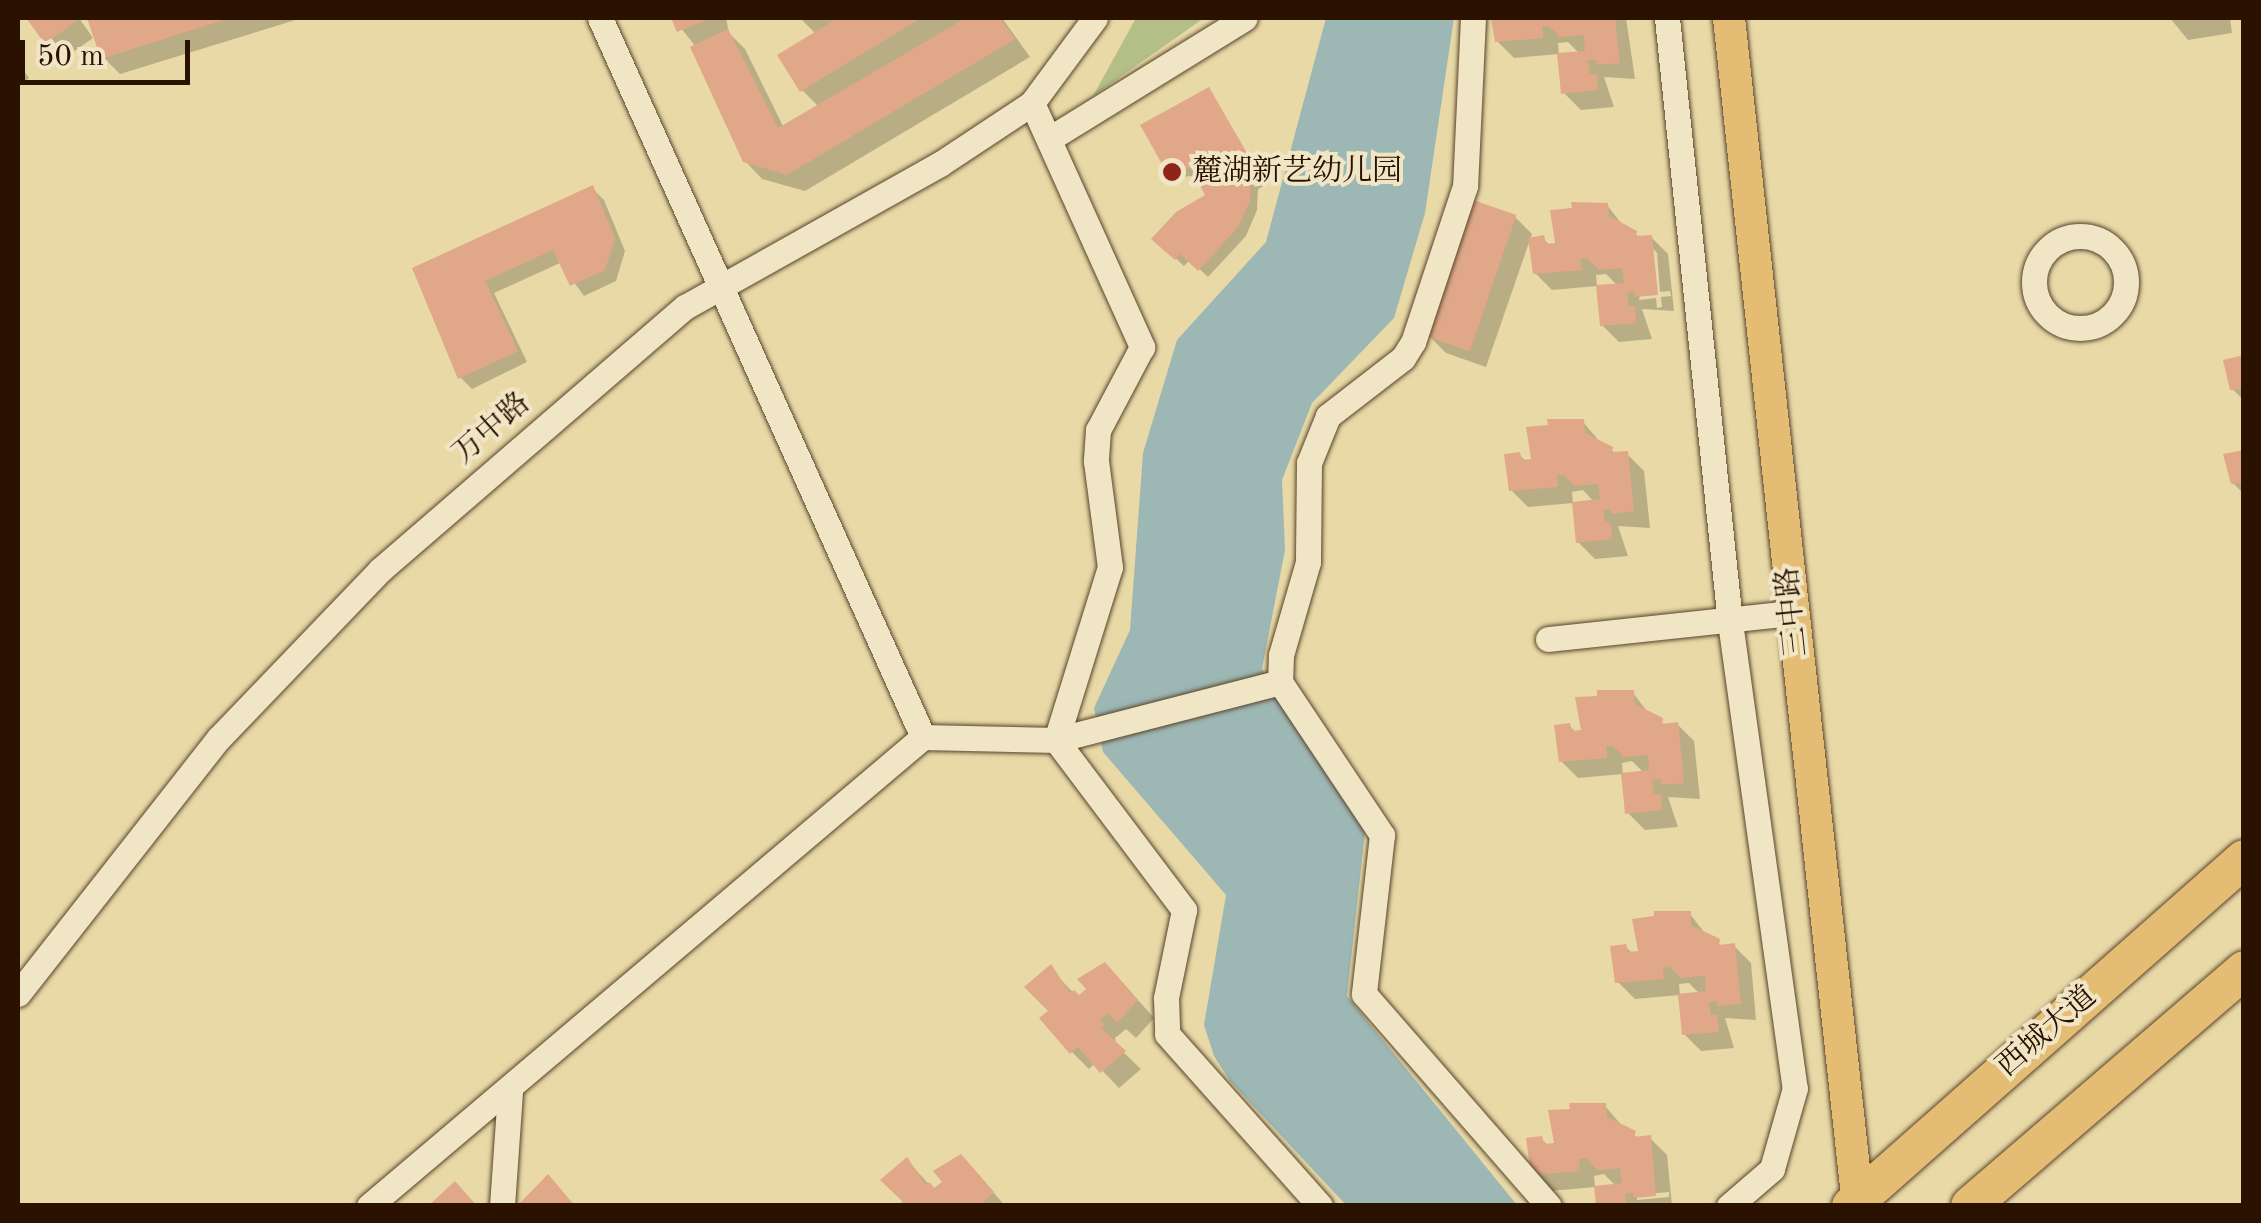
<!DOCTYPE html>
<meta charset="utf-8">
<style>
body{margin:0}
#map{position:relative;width:2261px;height:1223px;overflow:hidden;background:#e8d9a7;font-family:"Old Standard TT","Noto Serif SC",serif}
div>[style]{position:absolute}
.green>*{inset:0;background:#b4bf88}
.water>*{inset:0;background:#9cb7b4}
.shadow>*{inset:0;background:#0003}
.building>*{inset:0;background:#e0a889;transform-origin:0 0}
.roads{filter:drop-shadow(0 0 2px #5a432a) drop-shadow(0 0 2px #5a432a)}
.minor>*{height:25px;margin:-12.5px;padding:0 12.5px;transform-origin:12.5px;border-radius:12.5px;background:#f0e6c6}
.minor>.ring{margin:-12.5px;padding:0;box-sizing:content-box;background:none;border:25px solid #f0e6c6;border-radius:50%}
.major>*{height:32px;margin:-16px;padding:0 16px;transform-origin:16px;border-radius:16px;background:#e4bc74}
.highway>*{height:38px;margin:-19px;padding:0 19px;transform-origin:19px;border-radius:19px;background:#e4bc74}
.dots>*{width:28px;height:28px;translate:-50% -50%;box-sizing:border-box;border:5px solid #f0e6c6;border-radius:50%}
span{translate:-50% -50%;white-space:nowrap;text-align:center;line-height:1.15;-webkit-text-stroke:8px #f0e6c6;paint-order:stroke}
.poi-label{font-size:30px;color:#2a1100}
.left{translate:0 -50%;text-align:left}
.street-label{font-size:30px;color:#2a1100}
.frame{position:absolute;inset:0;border:20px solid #2a1100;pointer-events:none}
.scale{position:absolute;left:20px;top:40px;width:170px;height:45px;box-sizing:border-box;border:5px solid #2a1100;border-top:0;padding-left:12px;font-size:30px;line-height:35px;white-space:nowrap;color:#2a1100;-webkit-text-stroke:8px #f0e6c6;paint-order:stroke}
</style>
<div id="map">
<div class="green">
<div style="clip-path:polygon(1136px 18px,1204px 18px,1093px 96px)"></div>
</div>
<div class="water">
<div style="clip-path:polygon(1326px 18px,1454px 18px,1425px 213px,1394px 318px,1312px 403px,1282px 480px,1285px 550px,1262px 669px,1365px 832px,1347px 996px,1517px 1205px,1346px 1205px,1230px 1081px,1214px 1056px,1204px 1025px,1226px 895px,1103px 752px,1094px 708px,1130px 630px,1143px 453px,1177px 340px,1266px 242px)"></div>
</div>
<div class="shadow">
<div style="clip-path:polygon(29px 18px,79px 18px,93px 38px,63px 59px)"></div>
<div style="clip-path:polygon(90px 18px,302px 18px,120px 74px,103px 57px)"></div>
<div style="clip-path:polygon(673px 18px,726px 18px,729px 33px,745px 49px,784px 128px,819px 107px,802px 90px,816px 34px,800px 18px,1002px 18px,1030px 57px,805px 191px,762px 179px,745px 161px,696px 47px)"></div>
<div style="clip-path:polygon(1494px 18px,1626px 18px,1635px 79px,1604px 77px,1614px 107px,1581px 110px,1564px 93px,1580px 54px,1568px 42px,1558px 43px,1559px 54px,1514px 58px,1497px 41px)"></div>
<div style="clip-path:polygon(2170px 18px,2234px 18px,2230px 18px,2232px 33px,2188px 40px)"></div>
<div style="clip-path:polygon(18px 63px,29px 78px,18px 87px)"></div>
<div style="clip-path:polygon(1209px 90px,1266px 185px,1258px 189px,1257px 210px,1246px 236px,1208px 277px,1190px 260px,1184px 266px,1154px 238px,1209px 196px,1198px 175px,1177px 178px,1168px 169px)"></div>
<div style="clip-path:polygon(592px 188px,604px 200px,625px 251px,616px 281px,584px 296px,560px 263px,494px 293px,527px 362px,472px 389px,460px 377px,415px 269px)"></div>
<div style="clip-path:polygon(evenodd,1607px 205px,1624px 227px,1641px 238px,1651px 237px,1668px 254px,1674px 311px,1642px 309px,1652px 339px,1619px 342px,1602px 325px,1618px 286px,1606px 274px,1596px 275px,1597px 286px,1552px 290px,1535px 273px,1543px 238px,1550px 246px,1558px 245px,1607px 205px,1651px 247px,1657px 253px,1660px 292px,1670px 291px,1671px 296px,1661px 297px,1662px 307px,1657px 308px,1656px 298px,1639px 300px,1651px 247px)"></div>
<div style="clip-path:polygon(1515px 217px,1532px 234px,1486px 367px,1446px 353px,1429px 336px)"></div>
<div style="clip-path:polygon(2244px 358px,2244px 400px,2232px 389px)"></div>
<div style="clip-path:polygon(1583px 422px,1601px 443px,1618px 455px,1627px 454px,1644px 471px,1650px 528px,1618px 526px,1628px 556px,1595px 559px,1578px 542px,1594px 502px,1583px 490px,1572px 492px,1573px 503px,1528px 507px,1511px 490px,1519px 455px,1527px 462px)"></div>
<div style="clip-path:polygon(2244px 452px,2244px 494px,2233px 483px)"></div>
<div style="clip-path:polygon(1633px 693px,1650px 715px,1667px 726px,1677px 724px,1694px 741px,1700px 799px,1668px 797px,1678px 827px,1645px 830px,1628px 813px,1644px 773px,1632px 761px,1622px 763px,1623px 774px,1578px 778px,1561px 761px,1569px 725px,1576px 733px,1584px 732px)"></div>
<div style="clip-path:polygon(1690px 914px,1707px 936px,1724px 947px,1734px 946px,1751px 963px,1756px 1020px,1725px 1018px,1734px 1048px,1701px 1051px,1684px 1034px,1700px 994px,1689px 983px,1679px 984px,1680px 995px,1635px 999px,1618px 982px,1625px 946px,1633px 954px,1641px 953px)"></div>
<div style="clip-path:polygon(1050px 968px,1079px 999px,1122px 982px,1154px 1018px,1136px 1038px,1126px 1029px,1115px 1038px,1117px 1046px,1141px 1069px,1119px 1088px,1095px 1063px,1089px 1069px,1072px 1052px,1051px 1011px)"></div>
<div style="clip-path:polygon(evenodd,1605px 1106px,1623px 1127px,1640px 1139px,1650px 1138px,1667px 1155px,1672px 1206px,1598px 1206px,1616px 1186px,1604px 1174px,1594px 1176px,1595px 1187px,1551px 1191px,1534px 1174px,1541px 1139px,1549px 1146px,1557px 1145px,1605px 1106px,1669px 1192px,1669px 1197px,1637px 1200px,1637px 1195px,1669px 1192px)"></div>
<div style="clip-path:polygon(907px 1160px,935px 1191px,978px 1174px,1005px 1206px,905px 1206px)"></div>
</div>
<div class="building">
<div style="clip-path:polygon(26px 18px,77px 18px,78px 20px,45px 44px)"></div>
<div style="clip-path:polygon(87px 18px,230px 18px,101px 59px)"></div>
<div style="clip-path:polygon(671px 18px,711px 18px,677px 32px)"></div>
<div style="clip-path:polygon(838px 18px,921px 18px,800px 92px,777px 55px)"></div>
<div style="clip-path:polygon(966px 18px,1000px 18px,1015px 39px,787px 175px,743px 162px,690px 47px,728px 29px,778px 128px)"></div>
<div style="clip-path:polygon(1491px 18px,1615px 18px,1620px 63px,1597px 65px,1596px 60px,1588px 60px,1590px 74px,1597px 74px,1598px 90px,1561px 94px,1557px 53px,1585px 51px,1584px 35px,1560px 37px,1549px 26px,1542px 26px,1543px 38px,1495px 42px)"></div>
<div style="clip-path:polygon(1209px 87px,1260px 176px,1250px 181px,1250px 201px,1238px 227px,1198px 271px,1180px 254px,1175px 260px,1151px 239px,1176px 212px,1205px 195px,1191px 168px,1166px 171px,1140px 125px)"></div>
<div style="clip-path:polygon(593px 185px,615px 238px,605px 270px,570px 286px,553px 250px,485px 281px,518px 351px,458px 379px,412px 268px)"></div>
<div style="left:1473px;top:200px;width:46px;height:144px;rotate:19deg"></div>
<div style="clip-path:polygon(1571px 202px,1608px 203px,1609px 216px,1637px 231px,1636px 236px,1652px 235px,1658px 295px,1635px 297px,1635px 292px,1627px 293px,1629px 307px,1635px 306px,1636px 323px,1600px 326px,1596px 285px,1624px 283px,1622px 268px,1599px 270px,1587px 258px,1580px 259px,1582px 270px,1533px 274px,1528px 238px,1544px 235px,1546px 244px,1555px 243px,1550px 210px,1572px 208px)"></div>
<div style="clip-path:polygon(2244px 355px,2244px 389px,2230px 390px,2223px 360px)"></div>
<div style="clip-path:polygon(1547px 419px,1584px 419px,1585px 433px,1613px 447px,1612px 452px,1628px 451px,1634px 511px,1611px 514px,1611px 509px,1603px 510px,1605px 523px,1611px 523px,1612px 539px,1576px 543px,1572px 502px,1600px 499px,1598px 484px,1575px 486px,1563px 475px,1557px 475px,1558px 487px,1509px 491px,1504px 454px,1520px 452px,1522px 460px,1531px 459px,1526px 427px,1548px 425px)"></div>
<div style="clip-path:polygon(2244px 450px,2244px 483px,2231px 484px,2223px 454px)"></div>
<div style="clip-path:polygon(1597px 690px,1634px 690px,1635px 704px,1663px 718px,1662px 724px,1678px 722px,1684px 783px,1661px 785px,1661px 779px,1652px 780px,1654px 794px,1661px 794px,1662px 810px,1625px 814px,1621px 773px,1649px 770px,1648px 755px,1624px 757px,1613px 746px,1606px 746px,1607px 758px,1559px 762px,1554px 725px,1570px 723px,1572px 731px,1581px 730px,1575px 697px,1597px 696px)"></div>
<div style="clip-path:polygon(1654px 911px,1691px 911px,1691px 925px,1720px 939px,1719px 945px,1735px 943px,1741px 1004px,1718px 1006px,1717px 1001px,1709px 1002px,1711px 1015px,1717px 1015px,1719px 1032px,1682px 1035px,1678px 994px,1706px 991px,1705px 976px,1681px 978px,1670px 967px,1663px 968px,1664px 979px,1615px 983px,1610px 946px,1626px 944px,1628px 952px,1638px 951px,1632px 919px,1654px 916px)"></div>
<div style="clip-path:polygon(1105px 962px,1138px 1000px,1117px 1023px,1108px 1013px,1100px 1020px,1105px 1025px,1101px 1028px,1126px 1051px,1100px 1073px,1078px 1047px,1070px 1054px,1039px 1018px,1048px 1011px,1024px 987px,1051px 964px,1070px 993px,1074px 990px,1079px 995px,1086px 989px,1077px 979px)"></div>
<div style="clip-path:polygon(1569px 1103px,1606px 1103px,1607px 1117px,1636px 1131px,1634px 1137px,1651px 1135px,1656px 1196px,1634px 1198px,1633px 1193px,1625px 1194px,1626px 1206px,1596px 1206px,1594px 1186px,1622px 1183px,1620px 1168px,1597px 1170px,1586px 1158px,1579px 1159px,1580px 1171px,1531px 1175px,1526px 1138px,1542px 1136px,1544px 1144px,1554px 1143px,1548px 1110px,1570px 1109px)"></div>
<div style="clip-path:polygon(961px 1154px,994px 1192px,979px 1206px,901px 1206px,902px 1201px,880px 1180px,907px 1157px,926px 1185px,930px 1182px,934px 1188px,942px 1182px,933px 1171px)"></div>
<div style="clip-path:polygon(548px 1174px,575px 1206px,517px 1206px)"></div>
<div style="clip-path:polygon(455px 1181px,477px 1206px,428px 1206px)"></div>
</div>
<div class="roads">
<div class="minor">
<div style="left:1473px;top:18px;width:168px;rotate:92.7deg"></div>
<div style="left:1465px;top:186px;width:164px;rotate:108.4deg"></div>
<div style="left:1413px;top:342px;width:19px;rotate:122deg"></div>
<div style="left:1403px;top:358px;width:95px;rotate:142.3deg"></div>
<div style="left:1328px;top:416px;width:51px;rotate:112deg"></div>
<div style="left:1309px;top:463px;width:99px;rotate:90.6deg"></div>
<div style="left:1308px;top:562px;width:97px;rotate:106.2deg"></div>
<div style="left:1281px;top:655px;width:27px;rotate:92deg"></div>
<div style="left:1280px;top:682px;width:184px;rotate:56.3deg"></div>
<div style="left:1382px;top:835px;width:160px;rotate:96.5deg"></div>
<div style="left:1364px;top:994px;width:281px;rotate:48.9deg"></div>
<div style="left:1667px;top:18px;width:607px;rotate:84.05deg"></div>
<div style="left:1730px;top:622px;width:471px;rotate:82.1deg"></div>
<div style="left:1795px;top:1088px;width:84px;rotate:105.9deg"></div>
<div style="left:1772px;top:1169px;width:57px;rotate:139.3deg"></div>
<div style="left:1032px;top:103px;width:268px;rotate:65.7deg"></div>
<div style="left:1142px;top:347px;width:94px;rotate:117.9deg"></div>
<div style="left:1098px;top:430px;width:31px;rotate:94deg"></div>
<div style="left:1096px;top:461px;width:107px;rotate:82.5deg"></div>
<div style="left:1110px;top:567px;width:181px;rotate:107.3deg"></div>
<div style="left:1049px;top:139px;width:230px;rotate:-31.7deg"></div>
<div class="ring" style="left:2034px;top:236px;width:67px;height:67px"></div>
<div style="left:1548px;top:639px;width:246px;rotate:-6.1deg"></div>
<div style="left:923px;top:737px;width:133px;rotate:1.3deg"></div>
<div style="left:1056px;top:740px;width:213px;rotate:53deg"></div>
<div style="left:1184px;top:910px;width:90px;rotate:101.6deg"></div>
<div style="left:1166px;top:998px;width:36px;rotate:88deg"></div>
<div style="left:1167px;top:1034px;width:230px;rotate:48.3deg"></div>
<div style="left:1056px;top:740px;width:231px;rotate:-14.5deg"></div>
<div style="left:18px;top:994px;width:325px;rotate:-51.9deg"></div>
<div style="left:219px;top:738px;width:233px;rotate:-46.2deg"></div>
<div style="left:380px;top:570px;width:403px;rotate:-40.8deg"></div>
<div style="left:685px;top:307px;width:292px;rotate:-29.3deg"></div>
<div style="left:940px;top:164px;width:110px;rotate:-33.5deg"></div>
<div style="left:1032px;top:103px;width:106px;rotate:-53.5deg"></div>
<div style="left:369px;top:1206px;width:726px;rotate:-40.25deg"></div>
<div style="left:923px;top:737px;width:788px;rotate:-114.19deg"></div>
<div style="left:502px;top:1206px;width:115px;rotate:-86deg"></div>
</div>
<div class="major">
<div style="left:1729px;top:18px;width:1195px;rotate:83.8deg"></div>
</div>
<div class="highway">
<div style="left:1851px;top:1206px;width:524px;rotate:-41.44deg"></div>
<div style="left:1970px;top:1206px;width:362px;rotate:-40.7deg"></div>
</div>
</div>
<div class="dots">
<div style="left:1172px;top:172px;background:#8f2418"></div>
</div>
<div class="poi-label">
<span class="left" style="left:1192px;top:172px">麓湖新艺幼儿园</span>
</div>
<div class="street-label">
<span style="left:492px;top:429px;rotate:-41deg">万中路</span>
<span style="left:1793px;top:612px;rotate:-96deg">三中路</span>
<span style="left:2047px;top:1032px;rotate:-41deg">西城大道</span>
</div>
<div class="frame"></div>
<div class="scale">50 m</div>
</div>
